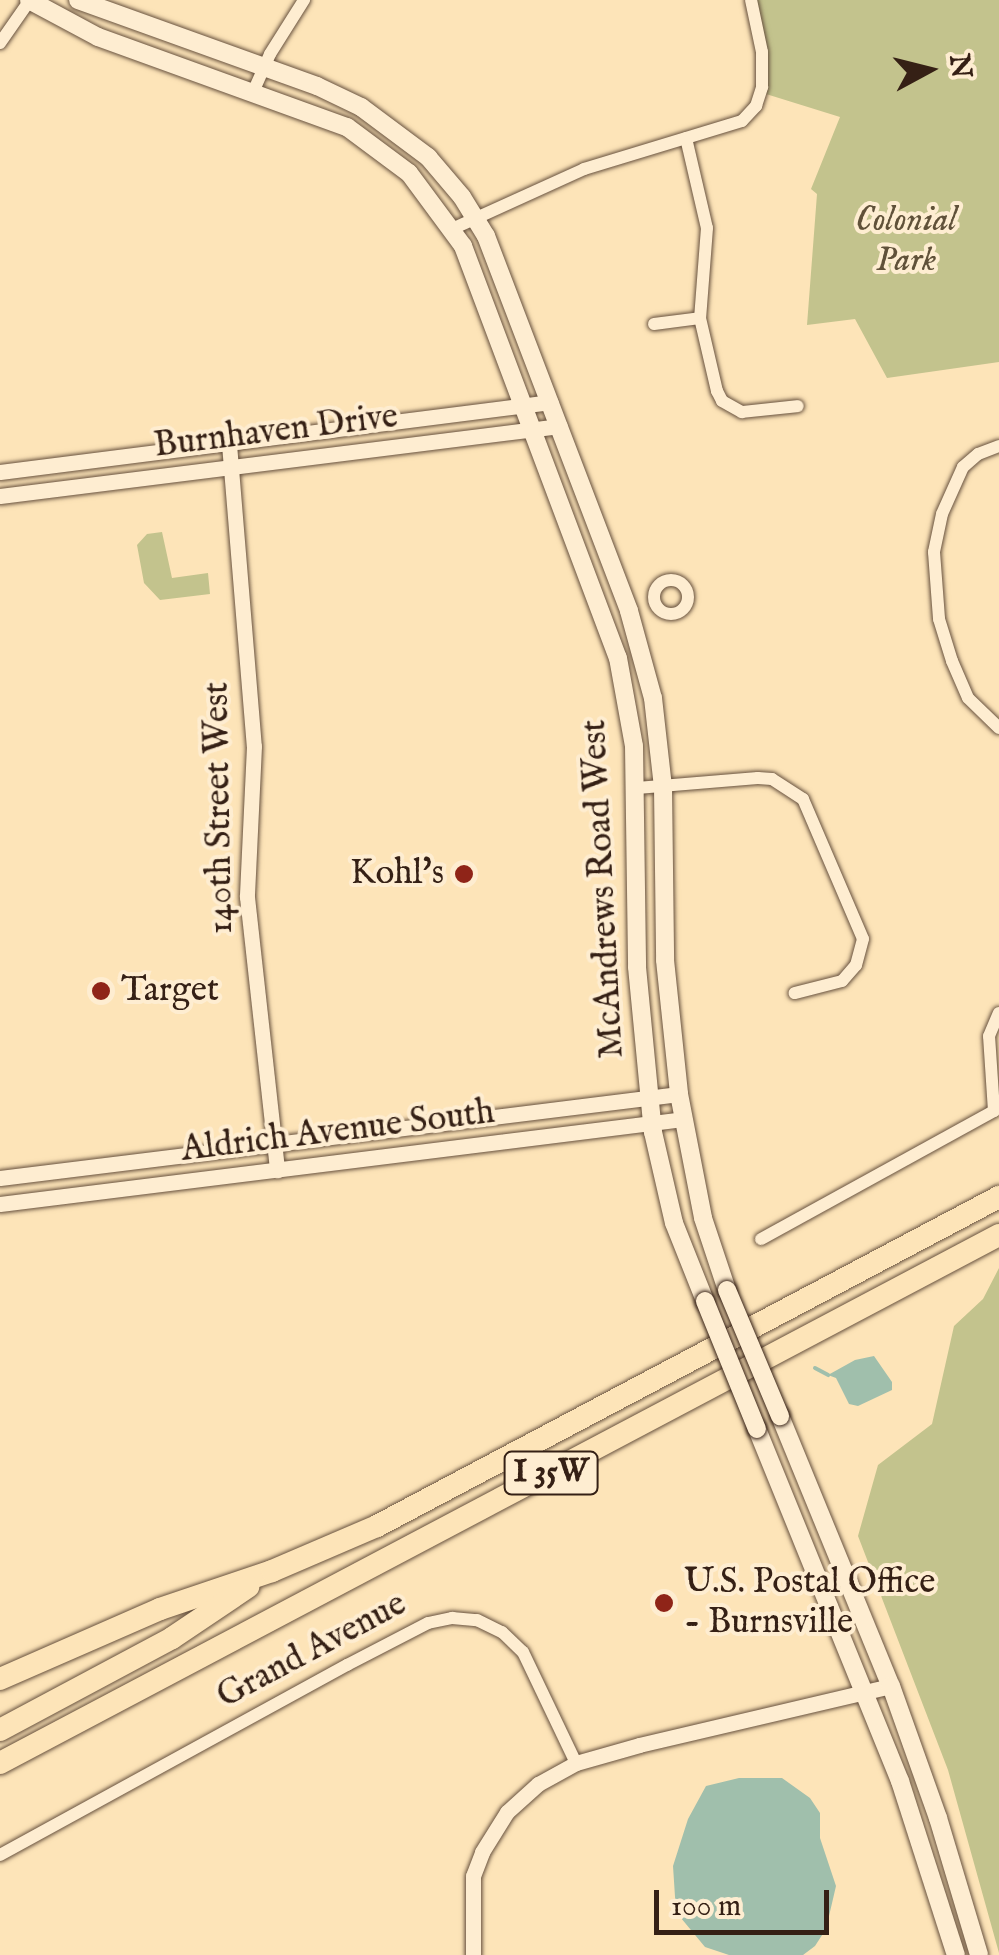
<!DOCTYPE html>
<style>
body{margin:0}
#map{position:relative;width:999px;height:1955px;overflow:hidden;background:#fde4b8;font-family:"IM FELL English",serif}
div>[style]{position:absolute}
.green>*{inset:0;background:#c3c38d}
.water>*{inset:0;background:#a0bfac}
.stream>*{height:4px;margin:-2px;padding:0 2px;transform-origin:2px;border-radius:2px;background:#a0bfac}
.roads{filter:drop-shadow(0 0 2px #67513e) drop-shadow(0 0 2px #67513e)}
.minor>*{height:12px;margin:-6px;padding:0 6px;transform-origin:6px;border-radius:6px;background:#feedd1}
.minor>.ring{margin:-6px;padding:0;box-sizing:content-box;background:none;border:12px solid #feedd1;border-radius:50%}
.tertiary>*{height:15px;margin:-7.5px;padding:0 7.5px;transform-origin:7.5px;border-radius:7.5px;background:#feedd1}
.secondary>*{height:18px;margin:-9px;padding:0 9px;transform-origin:9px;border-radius:9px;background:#feedd1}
.motorway>*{height:22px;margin:-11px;padding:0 11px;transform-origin:11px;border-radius:11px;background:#fde4b8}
.bridges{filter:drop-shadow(0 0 2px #352015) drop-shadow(0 0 2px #352015)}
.secondary-bridge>*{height:18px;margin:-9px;padding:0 9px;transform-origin:9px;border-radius:9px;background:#feedd1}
.dots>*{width:28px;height:28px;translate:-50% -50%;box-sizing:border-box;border:5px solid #feedd1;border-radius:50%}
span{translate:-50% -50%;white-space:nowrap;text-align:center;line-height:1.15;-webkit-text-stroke:8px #feedd1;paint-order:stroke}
.shield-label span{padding:2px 8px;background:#feedd1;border:2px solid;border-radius:8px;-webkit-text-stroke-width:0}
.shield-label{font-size:32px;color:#352015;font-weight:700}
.park-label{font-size:35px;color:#605139;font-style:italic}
.street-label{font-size:35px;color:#352015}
.poi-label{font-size:35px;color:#352015}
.right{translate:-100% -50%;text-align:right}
.left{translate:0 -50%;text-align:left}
.north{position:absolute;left:879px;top:20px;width:100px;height:100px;-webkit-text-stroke:8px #feedd1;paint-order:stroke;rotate:83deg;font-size:28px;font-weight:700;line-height:40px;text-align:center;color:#352015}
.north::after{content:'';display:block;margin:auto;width:35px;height:45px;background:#352015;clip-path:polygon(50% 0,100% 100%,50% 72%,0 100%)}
.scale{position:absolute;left:654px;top:1890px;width:175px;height:45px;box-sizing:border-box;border:5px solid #352015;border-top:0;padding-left:12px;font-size:30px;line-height:35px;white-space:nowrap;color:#352015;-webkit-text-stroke:8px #feedd1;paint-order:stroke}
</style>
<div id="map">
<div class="green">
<div style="clip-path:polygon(751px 0,999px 0,999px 362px,887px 378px,855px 319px,807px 325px,817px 194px,811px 189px,840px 117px,760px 92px)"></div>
<div style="clip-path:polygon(162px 532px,172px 578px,208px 573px,210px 594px,160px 600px,144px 583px,137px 545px,147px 534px)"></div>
<div style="clip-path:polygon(999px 1268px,999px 1953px,948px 1770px,858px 1536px,878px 1465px,932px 1424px,954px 1326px,983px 1299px)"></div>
</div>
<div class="water">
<div style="clip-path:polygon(874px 1356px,892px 1382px,892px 1390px,858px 1406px,849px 1404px,836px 1378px,828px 1375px,855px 1360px)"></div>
<div style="clip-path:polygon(739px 1778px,782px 1778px,810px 1798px,820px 1813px,820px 1838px,836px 1886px,826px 1929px,815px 1946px,803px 1955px,729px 1955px,705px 1947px,676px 1912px,673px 1866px,688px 1819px,706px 1786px)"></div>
</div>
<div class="stream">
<div style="left:815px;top:1368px;width:15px;rotate:28deg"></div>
</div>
<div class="roads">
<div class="minor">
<div style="left:0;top:43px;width:52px;rotate:-55.1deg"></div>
<div style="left:254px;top:90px;width:39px;rotate:-66deg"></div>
<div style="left:270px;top:54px;width:64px;rotate:-57.8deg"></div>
<div style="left:686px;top:138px;width:92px;rotate:76.9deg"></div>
<div style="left:707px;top:228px;width:90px;rotate:94.4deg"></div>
<div style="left:700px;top:318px;width:75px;rotate:76.9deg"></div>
<div style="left:717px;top:391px;width:11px;rotate:63deg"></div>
<div style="left:722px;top:401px;width:23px;rotate:29deg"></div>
<div style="left:742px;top:412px;width:56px;rotate:-6.1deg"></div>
<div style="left:452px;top:229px;width:145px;rotate:-24.4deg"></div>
<div style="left:584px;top:169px;width:165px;rotate:-16.9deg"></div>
<div style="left:742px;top:121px;width:21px;rotate:-47deg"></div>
<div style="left:756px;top:106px;width:20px;rotate:-72deg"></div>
<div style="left:762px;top:87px;width:35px;rotate:-90deg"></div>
<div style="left:762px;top:52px;width:53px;rotate:-101.9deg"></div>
<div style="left:654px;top:324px;width:46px;rotate:-7.4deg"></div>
<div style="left:999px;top:446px;width:22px;rotate:159deg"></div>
<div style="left:978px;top:454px;width:20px;rotate:139deg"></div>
<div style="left:963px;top:467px;width:51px;rotate:114.1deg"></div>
<div style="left:942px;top:514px;width:39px;rotate:102deg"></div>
<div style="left:934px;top:552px;width:67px;rotate:85.7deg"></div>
<div style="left:939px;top:619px;width:44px;rotate:72.8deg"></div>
<div style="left:952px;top:661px;width:40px;rotate:66.6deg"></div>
<div style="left:968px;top:698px;width:43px;rotate:44.1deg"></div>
<div class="ring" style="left:654px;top:580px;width:22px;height:22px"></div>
<div style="left:637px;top:788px;width:121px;rotate:-4.7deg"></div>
<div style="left:758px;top:778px;width:14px;rotate:4deg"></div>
<div style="left:772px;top:779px;width:37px;rotate:33deg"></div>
<div style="left:803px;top:799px;width:152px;rotate:66.8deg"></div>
<div style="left:863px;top:939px;width:27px;rotate:105deg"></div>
<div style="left:856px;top:965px;width:21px;rotate:131deg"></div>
<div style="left:842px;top:981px;width:49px;rotate:165.7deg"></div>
<div style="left:761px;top:1239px;width:266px;rotate:-28.8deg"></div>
<div style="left:994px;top:1111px;width:75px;rotate:-93.8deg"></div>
<div style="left:989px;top:1036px;width:25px;rotate:-67deg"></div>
<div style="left:0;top:1855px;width:396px;rotate:-28.7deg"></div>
<div style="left:347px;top:1665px;width:91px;rotate:-27.4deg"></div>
<div style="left:428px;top:1623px;width:25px;rotate:-12deg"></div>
<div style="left:452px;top:1618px;width:25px;rotate:5deg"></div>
<div style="left:477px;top:1620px;width:28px;rotate:26deg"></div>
<div style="left:502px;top:1632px;width:29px;rotate:44deg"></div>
<div style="left:523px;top:1652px;width:123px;rotate:64.5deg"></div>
</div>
<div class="tertiary">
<div style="left:229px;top:444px;width:303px;rotate:85.3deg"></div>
<div style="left:254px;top:746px;width:151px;rotate:92.7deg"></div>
<div style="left:247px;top:897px;width:275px;rotate:83.7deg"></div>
<div style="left:0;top:472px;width:555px;rotate:-7.24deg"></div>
<div style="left:0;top:496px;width:564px;rotate:-7.13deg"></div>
<div style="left:0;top:1178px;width:684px;rotate:-7.05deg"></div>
<div style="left:0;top:1204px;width:688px;rotate:-7.09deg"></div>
<div style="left:473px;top:1955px;width:79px;rotate:-90deg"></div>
<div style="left:473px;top:1876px;width:26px;rotate:-69deg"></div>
<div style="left:482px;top:1852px;width:47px;rotate:-58deg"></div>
<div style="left:507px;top:1812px;width:42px;rotate:-42.1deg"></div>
<div style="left:538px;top:1784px;width:43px;rotate:-28.9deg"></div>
<div style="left:576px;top:1763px;width:66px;rotate:-15.9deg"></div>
<div style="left:639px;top:1745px;width:259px;rotate:-13.2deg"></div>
</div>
<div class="secondary">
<div style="left:29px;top:0;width:78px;rotate:28.2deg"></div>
<div style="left:98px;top:37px;width:265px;rotate:19.9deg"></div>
<div style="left:347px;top:127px;width:77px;rotate:36.6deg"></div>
<div style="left:409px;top:173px;width:91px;rotate:53.5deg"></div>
<div style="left:463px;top:246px;width:440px;rotate:69.4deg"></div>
<div style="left:618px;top:658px;width:89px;rotate:79.7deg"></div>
<div style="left:634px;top:746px;width:221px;rotate:89.2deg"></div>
<div style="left:637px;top:967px;width:166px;rotate:84.5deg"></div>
<div style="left:653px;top:1132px;width:93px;rotate:77deg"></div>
<div style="left:674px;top:1223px;width:84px;rotate:68.3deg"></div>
<div style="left:78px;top:0;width:254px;rotate:19.8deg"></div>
<div style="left:317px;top:86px;width:49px;rotate:25.5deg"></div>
<div style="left:361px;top:107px;width:84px;rotate:36.7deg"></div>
<div style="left:428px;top:157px;width:52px;rotate:49.6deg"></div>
<div style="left:462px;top:197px;width:46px;rotate:58.4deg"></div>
<div style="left:486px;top:236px;width:401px;rotate:69.1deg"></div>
<div style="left:629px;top:611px;width:90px;rotate:74.6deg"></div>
<div style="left:653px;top:698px;width:90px;rotate:83.6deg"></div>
<div style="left:663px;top:787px;width:173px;rotate:89.3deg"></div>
<div style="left:665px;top:960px;width:135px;rotate:84deg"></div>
<div style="left:679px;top:1094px;width:126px;rotate:79deg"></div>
<div style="left:703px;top:1218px;width:76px;rotate:71.6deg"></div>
<div style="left:780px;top:1416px;width:292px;rotate:67.7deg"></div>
<div style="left:891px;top:1686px;width:140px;rotate:70.4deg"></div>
<div style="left:938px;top:1818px;width:143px;rotate:73.3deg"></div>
<div style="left:757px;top:1429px;width:380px;rotate:67.9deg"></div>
<div style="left:900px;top:1781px;width:183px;rotate:72.2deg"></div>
</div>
<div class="motorway">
<div style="left:0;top:1679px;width:175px;rotate:-23.6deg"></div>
<div style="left:160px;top:1609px;width:118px;rotate:-18.7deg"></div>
<div style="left:272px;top:1571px;width:114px;rotate:-23.2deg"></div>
<div style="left:377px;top:1526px;width:704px;rotate:-27.88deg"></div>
<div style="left:0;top:1730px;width:195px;rotate:-28.1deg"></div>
<div style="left:172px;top:1638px;width:92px;rotate:-33.9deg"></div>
<div style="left:0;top:1763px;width:1130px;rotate:-27.86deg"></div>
</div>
</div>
<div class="bridges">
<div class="secondary-bridge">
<div style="left:727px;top:1290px;width:137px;rotate:67.2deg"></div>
<div style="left:705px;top:1301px;width:138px;rotate:67.9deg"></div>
</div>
</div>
<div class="dots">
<div style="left:464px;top:874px;background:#8f2418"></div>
<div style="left:101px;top:991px;background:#8f2418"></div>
<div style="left:664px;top:1603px;background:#8f2418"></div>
</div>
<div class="shield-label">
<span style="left:551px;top:1473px">I 35W</span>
</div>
<div class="park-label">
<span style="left:906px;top:241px">Colonial<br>Park</span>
</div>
<div class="street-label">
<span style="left:276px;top:432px;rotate:-7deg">Burnhaven Drive</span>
<span style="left:220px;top:808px;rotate:-91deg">140th Street West</span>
<span style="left:604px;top:889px;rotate:-93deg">McAndrews Road West</span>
<span style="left:338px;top:1132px;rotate:-7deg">Aldrich Avenue South</span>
<span style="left:312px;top:1651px;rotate:-28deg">Grand Avenue</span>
</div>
<div class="poi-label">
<span class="right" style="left:444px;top:874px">Kohl's</span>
<span class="left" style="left:121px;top:991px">Target</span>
<span class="left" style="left:684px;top:1603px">U.S. Postal Office<br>- Burnsville</span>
</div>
<div class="north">N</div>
<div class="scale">100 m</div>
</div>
